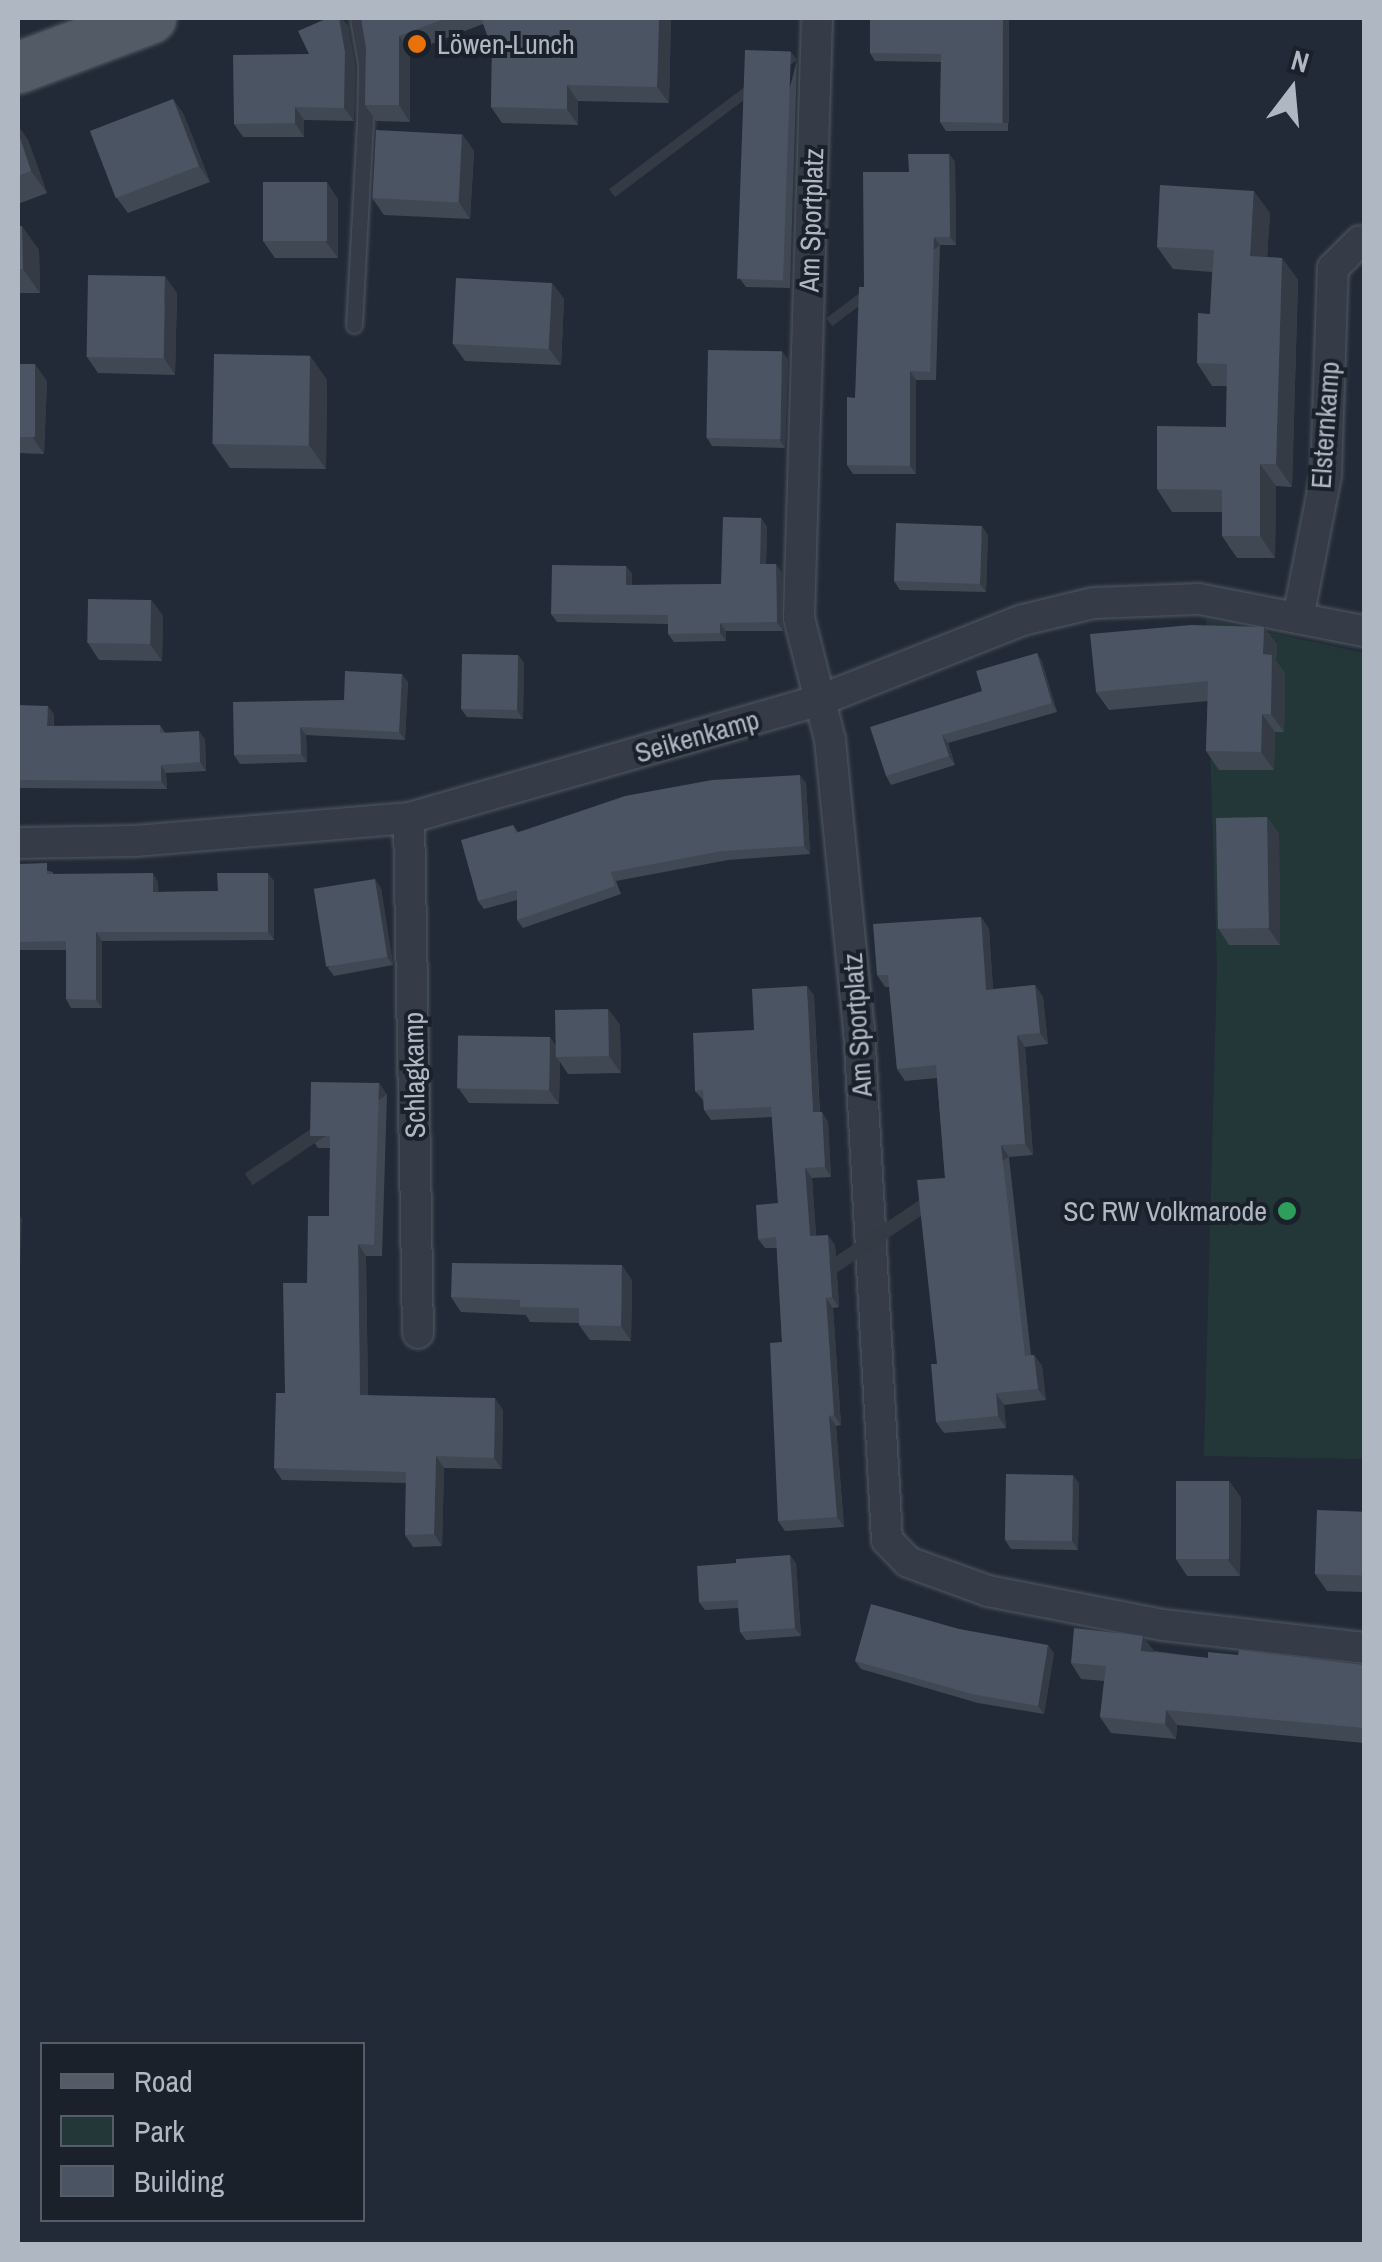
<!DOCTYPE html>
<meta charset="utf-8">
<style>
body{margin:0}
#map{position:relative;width:1382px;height:2262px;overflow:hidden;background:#212a36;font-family:"Archivo Narrow",sans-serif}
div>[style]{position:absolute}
.green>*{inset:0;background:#243738}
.roads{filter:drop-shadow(0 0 2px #525a64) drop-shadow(0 0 2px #525a64)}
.lane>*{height:15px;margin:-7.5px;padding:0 7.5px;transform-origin:7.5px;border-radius:7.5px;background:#353c47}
.street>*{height:30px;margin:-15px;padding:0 15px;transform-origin:15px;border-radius:15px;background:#353c47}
.primary>*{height:50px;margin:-25px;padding:0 25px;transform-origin:25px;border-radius:25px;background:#535b67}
.wall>*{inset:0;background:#404854}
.shaded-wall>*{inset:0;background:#343b45;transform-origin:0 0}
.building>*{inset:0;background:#4a5462;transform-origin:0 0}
.dots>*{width:28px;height:28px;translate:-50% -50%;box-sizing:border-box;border:5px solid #1a212b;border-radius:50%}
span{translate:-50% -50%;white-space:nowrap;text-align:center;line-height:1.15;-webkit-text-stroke:8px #1a212b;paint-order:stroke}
.poi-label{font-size:28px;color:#afb7c3}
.left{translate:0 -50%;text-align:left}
.right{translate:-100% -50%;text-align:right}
.street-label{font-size:28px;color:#afb7c3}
.frame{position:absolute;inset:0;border:20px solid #afb7c3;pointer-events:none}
.legend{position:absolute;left:40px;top:2042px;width:325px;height:180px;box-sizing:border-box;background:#1a212b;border:2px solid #565d68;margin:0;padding:12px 18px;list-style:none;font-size:30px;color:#afb7c3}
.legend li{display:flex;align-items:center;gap:20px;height:50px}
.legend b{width:50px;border:2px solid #565d68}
.north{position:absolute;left:1242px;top:40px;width:100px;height:100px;-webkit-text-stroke:8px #1a212b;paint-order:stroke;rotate:16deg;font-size:28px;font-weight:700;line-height:40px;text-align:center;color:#afb7c3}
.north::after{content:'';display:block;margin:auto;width:35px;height:45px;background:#afb7c3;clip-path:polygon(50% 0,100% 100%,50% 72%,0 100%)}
</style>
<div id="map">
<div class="green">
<div style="clip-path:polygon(1206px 619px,1364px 653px,1364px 1459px,1204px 1456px,1217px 965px)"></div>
</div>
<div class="roads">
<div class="lane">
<div style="left:354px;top:325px;width:201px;rotate:-86.9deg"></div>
<div style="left:365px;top:124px;width:60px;rotate:-89deg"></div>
<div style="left:366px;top:64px;width:47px;rotate:-99.9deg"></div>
</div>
<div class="street">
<div style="left:817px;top:18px;width:600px;rotate:91.72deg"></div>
<div style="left:799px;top:618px;width:126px;rotate:75.7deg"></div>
<div style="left:830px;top:740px;width:289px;rotate:84.3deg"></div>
<div style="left:859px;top:1028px;width:513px;rotate:86.87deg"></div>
<div style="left:887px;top:1540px;width:30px;rotate:46deg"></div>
<div style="left:908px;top:1562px;width:85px;rotate:19.9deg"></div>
<div style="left:988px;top:1591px;width:178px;rotate:11deg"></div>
<div style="left:1163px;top:1625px;width:202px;rotate:6.5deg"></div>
<div style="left:1298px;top:618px;width:146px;rotate:-78.9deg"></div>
<div style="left:1326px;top:475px;width:207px;rotate:-88.1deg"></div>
<div style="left:1333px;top:268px;width:38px;rotate:-45deg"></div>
<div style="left:409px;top:818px;width:515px;rotate:89deg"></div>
<div style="left:18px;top:843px;width:117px;rotate:-1deg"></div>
<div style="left:135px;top:841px;width:275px;rotate:-4.8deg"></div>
<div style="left:409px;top:818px;width:425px;rotate:-16deg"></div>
<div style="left:818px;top:701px;width:220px;rotate:-21.6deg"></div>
<div style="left:1023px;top:620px;width:73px;rotate:-13.5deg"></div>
<div style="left:1094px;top:603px;width:105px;rotate:-2.2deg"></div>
<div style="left:1199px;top:599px;width:168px;rotate:11deg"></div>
</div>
<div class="primary">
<div style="left:18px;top:68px;width:142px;rotate:-20.6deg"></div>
</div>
</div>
<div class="wall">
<div style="clip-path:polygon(361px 18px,671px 18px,669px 103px,578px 101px,578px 125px,502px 123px,491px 107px,492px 48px,483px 24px,410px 52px,410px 122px,376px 121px,365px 105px,366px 48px)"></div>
<div style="clip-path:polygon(1009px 18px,1008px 131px,946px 131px,940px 122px,941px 62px,875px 61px,870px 53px)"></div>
<div style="clip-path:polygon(348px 26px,355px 65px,354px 121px,304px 120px,304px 137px,243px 137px,234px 124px,309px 54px)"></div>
<div style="clip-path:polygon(797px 60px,790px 288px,746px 287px,740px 279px)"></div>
<div style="clip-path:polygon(173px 99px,184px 115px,210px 182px,128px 213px,116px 197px)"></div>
<div style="clip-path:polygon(18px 126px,28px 140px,47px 193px,18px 204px)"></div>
<div style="clip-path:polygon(462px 134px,474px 151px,470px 219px,384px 215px,372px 198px)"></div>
<div style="clip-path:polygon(949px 154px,955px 162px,956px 245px,940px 245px,936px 380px,916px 380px,916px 474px,853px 474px,847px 465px,855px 398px,864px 287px,909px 172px)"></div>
<div style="clip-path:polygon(338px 199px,338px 258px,275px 258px,263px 241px)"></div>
<div style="clip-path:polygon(1270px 213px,1267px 257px,1282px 258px,1298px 280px,1292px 487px,1276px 486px,1275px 558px,1237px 558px,1222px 536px,1222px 512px,1172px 512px,1157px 489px,1226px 427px,1227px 386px,1212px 386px,1197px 363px,1210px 314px,1212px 272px,1173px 269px,1157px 247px)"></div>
<div style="clip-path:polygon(18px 226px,39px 250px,40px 293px,18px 293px)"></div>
<div style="clip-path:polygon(552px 283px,564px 299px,561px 365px,465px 361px,453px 344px)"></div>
<div style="clip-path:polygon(177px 293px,175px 375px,98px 373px,87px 357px)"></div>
<div style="clip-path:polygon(310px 356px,327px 380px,326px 469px,230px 468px,213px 444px)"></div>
<div style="clip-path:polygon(788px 359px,785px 448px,712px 446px,707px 438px)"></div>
<div style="clip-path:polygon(18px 364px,47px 381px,44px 454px,18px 453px)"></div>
<div style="clip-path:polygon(761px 518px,767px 527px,766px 564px,776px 564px,782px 573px,783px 631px,726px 631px,726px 641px,674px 642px,668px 634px,668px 624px,557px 622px,551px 614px,626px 566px,632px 574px,632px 585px,721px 584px)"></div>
<div style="clip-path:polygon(988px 535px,986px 592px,900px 590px,894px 581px)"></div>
<div style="clip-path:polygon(151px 600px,163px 616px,162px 661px,99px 660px,88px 643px)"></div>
<div style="clip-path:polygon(1264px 627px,1277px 645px,1276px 661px,1285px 673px,1284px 732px,1275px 732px,1274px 770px,1219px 770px,1206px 751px,1208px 701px,1109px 710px,1096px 692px)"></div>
<div style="clip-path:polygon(1037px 653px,1042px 662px,1057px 712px,948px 743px,955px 765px,891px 785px,886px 776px,982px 691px)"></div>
<div style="clip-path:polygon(518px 655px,524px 663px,523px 719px,467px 717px,461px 709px)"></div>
<div style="clip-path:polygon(408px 682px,405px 740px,306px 735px,307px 762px,240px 764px,234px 755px,344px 700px)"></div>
<div style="clip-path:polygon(18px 705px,54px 714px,54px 726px,160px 725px,165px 733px,205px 739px,206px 771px,166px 773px,167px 789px,18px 788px)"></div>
<div style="clip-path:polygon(806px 783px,810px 854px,728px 860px,616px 881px,621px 894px,523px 928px,517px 920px,517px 900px,484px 909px,478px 901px,513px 825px,518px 832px)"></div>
<div style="clip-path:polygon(1267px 817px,1279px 834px,1280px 945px,1229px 945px,1218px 928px)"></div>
<div style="clip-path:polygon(18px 864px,53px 872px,53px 874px,158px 882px,158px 892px,218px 891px,274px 881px,274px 940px,102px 941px,102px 1008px,71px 1008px,66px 999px,66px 950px,18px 950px)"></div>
<div style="clip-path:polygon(381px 888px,393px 965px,334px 976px,328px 968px)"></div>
<div style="clip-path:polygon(981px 917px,989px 929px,993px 989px,1035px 985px,1043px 997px,1048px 1044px,1025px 1047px,1033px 1155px,1009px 1157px,1031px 1355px,1034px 1355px,1042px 1366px,1046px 1400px,1004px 1405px,1006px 1428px,944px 1433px,936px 1422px,945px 1178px,937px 1078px,905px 1081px,897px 1069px,889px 987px,885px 987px,877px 975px)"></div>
<div style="clip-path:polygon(814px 995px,820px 1112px,822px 1112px,828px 1122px,831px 1177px,812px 1178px,816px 1236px,835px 1245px,839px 1307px,833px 1308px,841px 1425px,836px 1426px,844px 1527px,785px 1531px,778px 1521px,782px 1342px,777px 1248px,765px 1248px,758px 1239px,778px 1203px,772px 1117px,711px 1120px,704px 1110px,703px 1100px,695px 1091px,754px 1030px)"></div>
<div style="clip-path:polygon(608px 1009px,620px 1025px,621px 1073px,568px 1074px,560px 1062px,559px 1104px,469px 1103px,459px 1089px,556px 1046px)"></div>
<div style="clip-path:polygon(379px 1083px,387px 1095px,382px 1256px,366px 1256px,368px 1395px,503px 1410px,502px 1469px,444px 1468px,442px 1546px,413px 1547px,405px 1535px,406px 1483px,282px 1480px,274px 1468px,307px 1283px,329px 1216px,330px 1148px,318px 1148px,310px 1136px)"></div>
<div style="clip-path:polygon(632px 1280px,631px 1341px,590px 1340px,579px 1325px,579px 1323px,530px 1322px,526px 1315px,461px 1312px,451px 1297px)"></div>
<div style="clip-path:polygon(1229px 1481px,1241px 1498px,1240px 1576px,1187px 1576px,1176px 1559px)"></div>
<div style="clip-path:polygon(1079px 1483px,1078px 1550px,1011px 1549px,1005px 1540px)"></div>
<div style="clip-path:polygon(1364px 1512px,1364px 1592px,1327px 1591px,1315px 1574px)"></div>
<div style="clip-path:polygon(796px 1563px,801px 1636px,746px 1640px,740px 1632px,738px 1608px,705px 1610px,699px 1602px)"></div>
<div style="clip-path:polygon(959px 1629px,1054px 1653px,1044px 1714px,978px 1703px,861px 1669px,855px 1661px)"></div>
<div style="clip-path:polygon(1154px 1651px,1208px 1658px,1364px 1665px,1364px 1743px,1177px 1725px,1176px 1739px,1111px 1733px,1100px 1717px,1104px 1681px,1081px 1679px,1071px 1663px)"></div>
</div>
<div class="shaded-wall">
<div style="clip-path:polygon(339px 18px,342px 18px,348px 26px,355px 65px,354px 121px,344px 108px)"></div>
<div style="clip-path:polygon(659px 18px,671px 18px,669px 103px,657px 87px)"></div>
<div style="left:1003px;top:18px;width:6px;height:105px"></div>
<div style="clip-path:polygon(399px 36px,410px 52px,410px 122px,399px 105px)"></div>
<div style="left:791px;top:52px;width:10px;height:228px;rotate:53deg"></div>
<div style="clip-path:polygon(567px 85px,578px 101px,578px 125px,567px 109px)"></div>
<div style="clip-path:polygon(173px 99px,184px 115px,210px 182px,199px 166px)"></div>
<div style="clip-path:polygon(295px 107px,304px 120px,304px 137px,295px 123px)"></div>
<div style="clip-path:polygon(18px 126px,28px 140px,47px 193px,31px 171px,18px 132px)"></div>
<div style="clip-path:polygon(462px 134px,474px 151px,470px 219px,459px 202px)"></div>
<div style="clip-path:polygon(949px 154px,955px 162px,956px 245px,950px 237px)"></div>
<div style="clip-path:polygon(327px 182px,338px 199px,338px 258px,326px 242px)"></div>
<div style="clip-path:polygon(1254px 191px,1270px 213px,1266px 278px,1250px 256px)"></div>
<div style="clip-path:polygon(22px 226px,39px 250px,40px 293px,23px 269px)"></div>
<div style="left:934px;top:237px;width:10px;height:135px;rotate:53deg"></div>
<div style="clip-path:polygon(1282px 258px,1298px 280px,1292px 487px,1276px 464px)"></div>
<div style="clip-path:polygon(165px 276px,177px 293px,175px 375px,164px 358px)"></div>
<div style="clip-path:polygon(552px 283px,564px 299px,561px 365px,549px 349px)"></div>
<div style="clip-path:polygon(782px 351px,788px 359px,785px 448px,779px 439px)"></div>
<div style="clip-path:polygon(310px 356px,327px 380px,326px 469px,309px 445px)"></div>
<div style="clip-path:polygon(35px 364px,47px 381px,44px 454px,33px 438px)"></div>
<div style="clip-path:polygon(910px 371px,916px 380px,916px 474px,910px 466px)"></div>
<div style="clip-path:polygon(1260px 464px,1276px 486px,1275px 558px,1260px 536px)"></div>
<div style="clip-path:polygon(761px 518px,767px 527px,766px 573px,760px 564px)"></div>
<div style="clip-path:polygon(982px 526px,988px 535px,986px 592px,980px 584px)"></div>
<div style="clip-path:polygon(776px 564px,782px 573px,783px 631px,777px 622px)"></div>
<div style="clip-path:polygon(626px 566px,632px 574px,632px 593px,626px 585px)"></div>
<div style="clip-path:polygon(151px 600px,163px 616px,162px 661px,150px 644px)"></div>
<div style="clip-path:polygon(720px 623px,726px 631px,726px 641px,720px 633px)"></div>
<div style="clip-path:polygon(1264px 627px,1277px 645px,1276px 661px,1285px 673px,1284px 732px,1271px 714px,1263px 654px)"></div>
<div style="clip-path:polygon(1037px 653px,1042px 662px,1057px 712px,1052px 703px)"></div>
<div style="clip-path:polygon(518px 655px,524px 663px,523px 719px,517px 710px)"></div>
<div style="clip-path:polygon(402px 674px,408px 682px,405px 740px,399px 732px)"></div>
<div style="clip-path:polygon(48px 706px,54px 714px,53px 735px,47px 726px)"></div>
<div style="clip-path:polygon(1262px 714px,1275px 732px,1274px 770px,1261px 752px)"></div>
<div style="clip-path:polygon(300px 727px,306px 735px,307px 762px,301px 754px)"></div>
<div style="clip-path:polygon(199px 731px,205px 739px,206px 771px,200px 762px)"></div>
<div style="clip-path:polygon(942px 735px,948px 743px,955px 765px,949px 756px)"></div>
<div style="clip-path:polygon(161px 765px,166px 773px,167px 789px,161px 781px)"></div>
<div style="clip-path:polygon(800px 775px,806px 783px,810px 854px,804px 846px)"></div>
<div style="clip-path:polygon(1267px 817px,1279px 834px,1280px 945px,1268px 928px)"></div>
<div style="clip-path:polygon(153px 873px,158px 882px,159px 900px,153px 892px)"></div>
<div style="clip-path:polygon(268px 873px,274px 881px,274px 940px,268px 932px)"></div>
<div style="clip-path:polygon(375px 879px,381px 888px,393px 965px,387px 957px)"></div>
<div style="clip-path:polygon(981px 917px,989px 929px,994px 1001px,986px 990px)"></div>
<div style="clip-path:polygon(96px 932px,102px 941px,102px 1008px,96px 1000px)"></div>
<div style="clip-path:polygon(1035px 985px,1043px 997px,1048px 1044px,1040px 1033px)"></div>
<div style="clip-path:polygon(807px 986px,814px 995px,820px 1122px,813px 1112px)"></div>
<div style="clip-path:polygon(608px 1009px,620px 1025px,621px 1073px,609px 1056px)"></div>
<div style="clip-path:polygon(1017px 1035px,1025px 1047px,1033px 1155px,1025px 1144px)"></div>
<div style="clip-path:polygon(550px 1037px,560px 1051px,556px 1057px,560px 1062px,559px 1104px,549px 1090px)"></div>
<div style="left:379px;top:1083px;width:14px;height:162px;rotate:56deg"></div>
<div style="clip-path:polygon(822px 1112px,828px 1122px,831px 1177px,825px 1167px)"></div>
<div style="left:1001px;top:1145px;width:14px;height:212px;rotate:56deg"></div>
<div style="clip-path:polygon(805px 1168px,812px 1178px,817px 1246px,810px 1236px)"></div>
<div style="clip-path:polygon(18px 1213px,22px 1219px,19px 1290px,18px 1288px)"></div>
<div style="clip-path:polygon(828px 1235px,835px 1245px,839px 1307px,832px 1297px)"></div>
<div style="clip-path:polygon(358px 1244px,366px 1256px,368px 1407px,360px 1395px)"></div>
<div style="clip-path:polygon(622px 1265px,632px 1280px,631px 1341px,621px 1326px)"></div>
<div style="clip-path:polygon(826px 1298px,833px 1308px,841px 1425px,834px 1415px)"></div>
<div style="clip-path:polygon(1034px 1355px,1042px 1366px,1046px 1400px,1038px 1389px)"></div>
<div style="clip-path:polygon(996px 1393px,1004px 1405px,1006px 1428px,998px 1416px)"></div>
<div style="clip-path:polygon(495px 1398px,503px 1410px,502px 1469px,494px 1458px)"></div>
<div style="clip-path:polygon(829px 1416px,836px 1426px,844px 1527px,837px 1517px)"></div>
<div style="clip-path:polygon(436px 1456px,444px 1468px,442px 1546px,434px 1534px)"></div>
<div style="clip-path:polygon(1073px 1475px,1079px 1483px,1078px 1550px,1072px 1541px)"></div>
<div style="clip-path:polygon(1229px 1481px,1241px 1498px,1240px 1576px,1228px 1560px)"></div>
<div style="clip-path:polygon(790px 1555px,796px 1563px,801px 1636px,795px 1628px)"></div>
<div style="clip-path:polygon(1143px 1636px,1154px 1651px,1152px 1667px,1141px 1651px)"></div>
<div style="clip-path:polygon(1048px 1645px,1054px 1653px,1044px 1714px,1038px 1706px)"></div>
<div style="clip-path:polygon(1166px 1710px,1177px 1725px,1176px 1739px,1165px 1724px)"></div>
</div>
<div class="building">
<div style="clip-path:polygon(328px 18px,339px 18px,345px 52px,344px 108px,295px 107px,295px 123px,234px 124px,233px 55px,309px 54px,298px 31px)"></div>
<div style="clip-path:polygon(361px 18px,446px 18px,399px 36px,399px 105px,365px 105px,366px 48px)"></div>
<div style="clip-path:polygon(481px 18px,659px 18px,657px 87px,567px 85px,567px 109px,491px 107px,492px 48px)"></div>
<div style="clip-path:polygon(870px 18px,1003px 18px,1002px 123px,940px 122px,941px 54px,870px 53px)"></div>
<div style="left:745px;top:50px;width:46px;height:229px;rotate:2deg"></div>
<div style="left:173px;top:99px;width:72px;height:89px;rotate:69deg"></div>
<div style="left:376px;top:130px;width:86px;height:68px;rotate:3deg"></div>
<div style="clip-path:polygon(18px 132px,31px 171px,18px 176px)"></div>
<div style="clip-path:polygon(908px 154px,949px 154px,950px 237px,934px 237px,930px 372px,910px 371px,910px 466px,847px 465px,847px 397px,855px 398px,859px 287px,864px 287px,863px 172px,909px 172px)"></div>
<div style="left:263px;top:182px;width:64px;height:59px"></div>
<div style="clip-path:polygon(1160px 185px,1254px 191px,1250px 256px,1282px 258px,1276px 464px,1260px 464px,1260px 536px,1222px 536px,1222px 490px,1157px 489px,1157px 426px,1226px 427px,1227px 364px,1197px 363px,1198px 313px,1210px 314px,1214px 250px,1157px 247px)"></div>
<div style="clip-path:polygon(18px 226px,22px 226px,23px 269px,18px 269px)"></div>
<div style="left:88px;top:275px;width:77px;height:82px;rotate:1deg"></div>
<div style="left:456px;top:278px;width:96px;height:66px;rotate:3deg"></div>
<div style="left:708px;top:350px;width:74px;height:88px;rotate:1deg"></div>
<div style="left:214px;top:354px;width:96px;height:90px;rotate:1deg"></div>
<div style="left:18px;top:364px;width:17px;height:73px"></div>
<div style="clip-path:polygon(723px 517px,761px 518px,760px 564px,776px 564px,777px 622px,720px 623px,720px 633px,668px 634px,668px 615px,551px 614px,552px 565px,626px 566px,626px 585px,721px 584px)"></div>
<div style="left:896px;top:523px;width:86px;height:58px;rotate:2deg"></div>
<div style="left:88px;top:599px;width:63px;height:44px;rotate:1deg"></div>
<div style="clip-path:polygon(1191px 625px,1264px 627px,1263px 654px,1272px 655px,1271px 714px,1262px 714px,1261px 752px,1206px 751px,1208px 681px,1096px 692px,1090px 634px)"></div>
<div style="clip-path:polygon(1037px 653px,1052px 703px,942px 735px,949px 756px,886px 776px,870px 727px,982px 691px,976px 671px)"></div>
<div style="left:462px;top:654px;width:56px;height:55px;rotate:1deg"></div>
<div style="clip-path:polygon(345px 671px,402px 674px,399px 732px,300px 727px,301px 754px,234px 755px,233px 702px,344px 700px)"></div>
<div style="clip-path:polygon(18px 705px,48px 706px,47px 726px,160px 725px,160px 733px,199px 731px,200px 762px,161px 765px,161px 781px,18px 780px)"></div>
<div style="clip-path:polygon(800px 775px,804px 846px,722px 851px,611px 872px,615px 886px,517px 920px,517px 890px,478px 901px,461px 840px,513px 825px,516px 833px,625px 796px,712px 780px)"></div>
<div style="left:1267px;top:817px;width:111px;height:51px;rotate:89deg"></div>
<div style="clip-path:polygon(47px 863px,47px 874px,153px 873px,153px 892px,218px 891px,217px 873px,268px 873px,268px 932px,96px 932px,96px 1000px,66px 999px,66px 941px,18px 942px,18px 864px)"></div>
<div style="left:375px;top:879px;width:79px;height:62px;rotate:81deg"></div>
<div style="clip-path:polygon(981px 917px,986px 990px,1035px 985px,1040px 1033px,1017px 1035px,1025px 1144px,1001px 1145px,1025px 1356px,1034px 1355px,1038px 1389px,996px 1393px,998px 1416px,936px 1422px,931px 1364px,937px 1364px,917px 1180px,945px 1178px,936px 1065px,897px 1069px,888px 975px,877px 975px,873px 924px)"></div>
<div style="clip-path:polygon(807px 986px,813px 1112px,822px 1112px,825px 1167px,805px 1168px,810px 1236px,828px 1235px,832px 1297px,826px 1298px,834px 1415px,829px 1416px,837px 1517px,778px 1521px,770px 1343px,782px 1342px,776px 1237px,758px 1239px,756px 1205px,778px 1203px,771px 1107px,704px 1110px,703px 1090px,695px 1091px,693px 1033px,754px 1030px,752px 989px)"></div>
<div style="left:608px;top:1009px;width:47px;height:53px;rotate:89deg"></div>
<div style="left:550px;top:1037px;width:53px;height:92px;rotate:91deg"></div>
<div style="clip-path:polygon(311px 1082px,379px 1083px,374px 1245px,358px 1244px,360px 1395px,495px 1398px,494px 1458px,436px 1456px,434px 1534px,405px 1535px,406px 1472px,274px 1468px,276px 1393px,285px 1393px,283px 1283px,307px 1283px,308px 1216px,329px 1216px,330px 1136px,310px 1136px)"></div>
<div style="clip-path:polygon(452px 1263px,622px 1265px,621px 1326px,579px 1325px,579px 1308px,520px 1307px,520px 1300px,451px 1297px)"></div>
<div style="left:1006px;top:1474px;width:67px;height:66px;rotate:1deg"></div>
<div style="left:1176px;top:1481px;width:53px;height:78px"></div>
<div style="left:1317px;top:1510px;width:47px;height:64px;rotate:2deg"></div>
<div style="clip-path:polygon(790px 1555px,795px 1628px,740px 1632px,738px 1600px,699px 1602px,697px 1566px,736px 1563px,736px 1559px)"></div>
<div style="clip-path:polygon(871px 1604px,959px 1629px,1048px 1645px,1038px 1706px,972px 1694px,855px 1661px)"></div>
<div style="clip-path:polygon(1074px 1628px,1143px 1636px,1141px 1651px,1208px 1658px,1208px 1652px,1238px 1655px,1239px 1650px,1364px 1665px,1364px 1728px,1166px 1710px,1165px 1724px,1100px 1717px,1106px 1666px,1071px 1663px)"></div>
</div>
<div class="dots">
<div style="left:417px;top:44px;background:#e8710a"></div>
<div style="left:1287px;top:1211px;background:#2e9e5b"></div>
</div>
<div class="poi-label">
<span class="left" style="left:437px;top:44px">Löwen-Lunch</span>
<span class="right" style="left:1267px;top:1211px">SC RW Volkmarode</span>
</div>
<div class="street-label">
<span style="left:811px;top:220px;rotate:-88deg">Am Sportplatz</span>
<span style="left:1325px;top:425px;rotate:-86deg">Elsternkamp</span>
<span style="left:697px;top:736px;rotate:-16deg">Seikenkamp</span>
<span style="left:857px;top:1025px;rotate:-94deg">Am Sportplatz</span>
<span style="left:414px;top:1075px;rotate:-91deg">Schlagkamp</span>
</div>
<div class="frame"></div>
<ul class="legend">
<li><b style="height:12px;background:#535b67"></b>Road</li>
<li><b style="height:28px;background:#243738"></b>Park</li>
<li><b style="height:28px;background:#4a5462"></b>Building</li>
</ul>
<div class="north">N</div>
</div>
